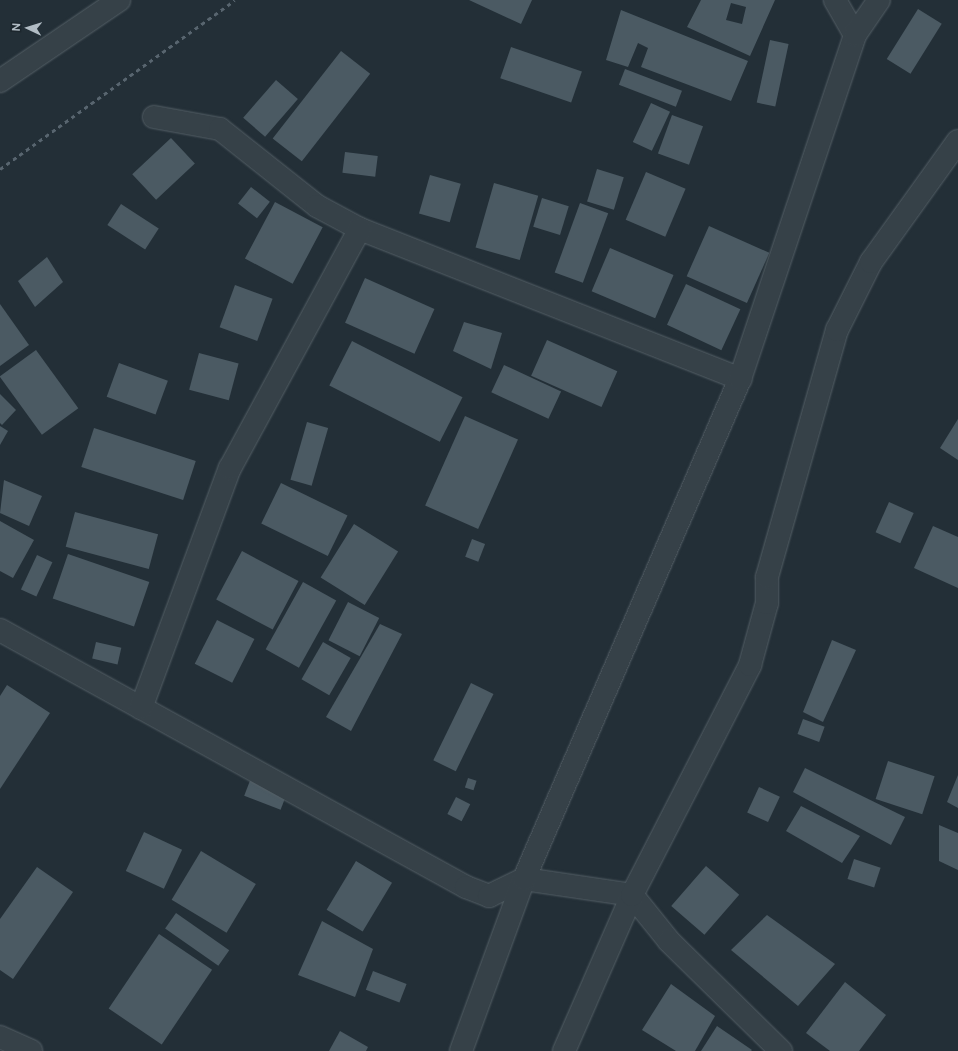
<!DOCTYPE html>
<style>
body{margin:0}
#map{position:relative;width:958px;height:1051px;overflow:hidden;background:#232f37;font-family:"Public Sans",sans-serif}
div>[style]{position:absolute}
.building>*{inset:0;background:#4b5a63;transform-origin:0 0}
.roads{filter:drop-shadow(0 0 1px #545f66) drop-shadow(0 0 1px #545f66)}
.minor>*{height:22px;margin:-11px;padding:0 11px;transform-origin:11px;border-radius:11px;background:#364148}
.rail>*{height:3px;margin-top:-1.5px;transform-origin:0;background:repeating-linear-gradient(90deg,#58656f 0 4px,transparent 0 8px)}
span{translate:-50% -50%;white-space:nowrap;text-align:center;line-height:1.15;-webkit-text-stroke:3.5px #1c262d;paint-order:stroke}
.north{position:absolute;left:8px;top:8px;width:40px;height:40px;-webkit-text-stroke:3px #1c262d;paint-order:stroke;rotate:274deg;font-size:11px;font-weight:700;line-height:16px;text-align:center;color:#b1bcc4}
.north::after{content:'';display:block;margin:auto;width:14px;height:18px;background:#b1bcc4;clip-path:polygon(50% 0,100% 100%,50% 72%,0 100%)}
</style>
<div id="map">
<div class="building">
<div style="clip-path:polygon(469px 0,532px 0,521px 24px)"></div>
<div style="clip-path:polygon(evenodd,701px 0,775px 0,750px 56px,687px 27px,701px 0,731px 3px,746px 7px,742px 24px,726px 20px,731px 3px)"></div>
<div style="left:918px;top:9px;width:28px;height:59px;rotate:32deg"></div>
<div style="clip-path:polygon(621px 10px,748px 61px,731px 101px,641px 67px,648px 48px,638px 43px,628px 67px,606px 60px)"></div>
<div style="left:770px;top:40px;width:19px;height:64px;rotate:12deg"></div>
<div style="left:511px;top:47px;width:75px;height:33px;rotate:19deg"></div>
<div style="left:341px;top:51px;width:37px;height:111px;rotate:38deg"></div>
<div style="left:625px;top:69px;width:61px;height:17px;rotate:21deg"></div>
<div style="left:276px;top:80px;width:29px;height:50px;rotate:41deg"></div>
<div style="left:651px;top:103px;width:21px;height:43px;rotate:25deg"></div>
<div style="left:672px;top:115px;width:33px;height:41px;rotate:20deg"></div>
<div style="left:171px;top:138px;width:35px;height:53px;rotate:47deg"></div>
<div style="left:345px;top:152px;width:33px;height:21px;rotate:7deg"></div>
<div style="left:597px;top:169px;width:28px;height:34px;rotate:17deg"></div>
<div style="left:646px;top:172px;width:43px;height:52px;rotate:23deg"></div>
<div style="left:430px;top:175px;width:32px;height:40px;rotate:16deg"></div>
<div style="left:494px;top:183px;width:46px;height:67px;rotate:16deg"></div>
<div style="left:251px;top:187px;width:24px;height:21px;rotate:38deg"></div>
<div style="left:542px;top:198px;width:28px;height:30px;rotate:17deg"></div>
<div style="left:275px;top:202px;width:54px;height:64px;rotate:28deg"></div>
<div style="left:580px;top:203px;width:30px;height:74px;rotate:20deg"></div>
<div style="left:121px;top:204px;width:45px;height:25px;rotate:33deg"></div>
<div style="left:709px;top:226px;width:66px;height:55px;rotate:24deg"></div>
<div style="left:610px;top:248px;width:69px;height:47px;rotate:23deg"></div>
<div style="clip-path:polygon(47px 257px,63px 282px,35px 307px,18px 281px)"></div>
<div style="left:365px;top:278px;width:76px;height:49px;rotate:24deg"></div>
<div style="left:686px;top:284px;width:60px;height:45px;rotate:25deg"></div>
<div style="left:235px;top:285px;width:40px;height:45px;rotate:20deg"></div>
<div style="clip-path:polygon(0 304px,29px 345px,0 366px)"></div>
<div style="clip-path:polygon(464px 322px,502px 333px,491px 369px,453px 351px)"></div>
<div style="left:547px;top:340px;width:77px;height:39px;rotate:24deg"></div>
<div style="left:352px;top:341px;width:124px;height:50px;rotate:27deg"></div>
<div style="left:36px;top:350px;width:72px;height:45px;rotate:54deg"></div>
<div style="left:199px;top:353px;width:41px;height:38px;rotate:15deg"></div>
<div style="left:119px;top:363px;width:52px;height:36px;rotate:20deg"></div>
<div style="left:504px;top:365px;width:63px;height:30px;rotate:25deg"></div>
<div style="clip-path:polygon(0 394px,16px 410px,2px 425px,0 423px)"></div>
<div style="left:465px;top:416px;width:58px;height:98px;rotate:24deg"></div>
<div style="clip-path:polygon(958px 419px,958px 460px,940px 448px)"></div>
<div style="left:307px;top:422px;width:22px;height:60px;rotate:16deg"></div>
<div style="clip-path:polygon(0 426px,8px 431px,0 445px)"></div>
<div style="left:94px;top:428px;width:107px;height:41px;rotate:18deg"></div>
<div style="clip-path:polygon(4px 480px,42px 496px,29px 526px,0 513px)"></div>
<div style="left:281px;top:483px;width:74px;height:45px;rotate:26deg"></div>
<div style="left:889px;top:502px;width:27px;height:33px;rotate:24deg"></div>
<div style="left:75px;top:512px;width:86px;height:36px;rotate:15deg"></div>
<div style="clip-path:polygon(0 521px,34px 540px,13px 578px,0 571px)"></div>
<div style="left:354px;top:524px;width:52px;height:63px;rotate:32deg"></div>
<div style="clip-path:polygon(933px 526px,958px 537px,958px 588px,914px 568px)"></div>
<div style="left:472px;top:539px;width:14px;height:19px;rotate:21deg"></div>
<div style="left:242px;top:551px;width:64px;height:55px;rotate:28deg"></div>
<div style="left:68px;top:554px;width:86px;height:47px;rotate:19deg"></div>
<div style="left:37px;top:555px;width:17px;height:38px;rotate:25deg"></div>
<div style="left:303px;top:582px;width:38px;height:77px;rotate:29deg"></div>
<div style="left:348px;top:602px;width:35px;height:43px;rotate:27deg"></div>
<div style="left:217px;top:620px;width:42px;height:49px;rotate:27deg"></div>
<div style="clip-path:polygon(380px 624px,402px 634px,351px 731px,326px 717px)"></div>
<div style="clip-path:polygon(832px 640px,856px 650px,823px 722px,803px 712px)"></div>
<div style="left:96px;top:642px;width:26px;height:17px;rotate:13deg"></div>
<div style="left:323px;top:642px;width:32px;height:43px;rotate:30deg"></div>
<div style="left:471px;top:683px;width:25px;height:86px;rotate:26deg"></div>
<div style="clip-path:polygon(7px 685px,50px 713px,0 789px,0 696px)"></div>
<div style="left:803px;top:719px;width:23px;height:16px;rotate:20deg"></div>
<div style="left:888px;top:761px;width:49px;height:40px;rotate:18deg"></div>
<div style="clip-path:polygon(805px 768px,905px 817px,891px 845px,793px 792px)"></div>
<div style="clip-path:polygon(958px 775px,958px 808px,947px 802px)"></div>
<div style="left:251px;top:778px;width:39px;height:19px;rotate:21deg"></div>
<div style="left:468px;top:778px;width:9px;height:10px;rotate:18deg"></div>
<div style="left:759px;top:787px;width:23px;height:28px;rotate:25deg"></div>
<div style="left:456px;top:797px;width:16px;height:19px;rotate:27deg"></div>
<div style="clip-path:polygon(801px 806px,860px 836px,842px 863px,786px 831px)"></div>
<div style="clip-path:polygon(939px 825px,958px 833px,958px 870px,939px 861px)"></div>
<div style="left:144px;top:832px;width:42px;height:43px;rotate:25deg"></div>
<div style="left:201px;top:851px;width:64px;height:57px;rotate:31deg"></div>
<div style="left:854px;top:859px;width:28px;height:21px;rotate:18deg"></div>
<div style="left:356px;top:861px;width:42px;height:57px;rotate:31deg"></div>
<div style="left:706px;top:866px;width:44px;height:53px;rotate:41deg"></div>
<div style="clip-path:polygon(37px 867px,73px 892px,13px 979px,0 970px,0 919px)"></div>
<div style="left:176px;top:913px;width:65px;height:19px;rotate:35deg"></div>
<div style="clip-path:polygon(767px 915px,835px 964px,798px 1006px,731px 950px)"></div>
<div style="clip-path:polygon(322px 921px,373px 949px,355px 997px,298px 975px)"></div>
<div style="left:159px;top:934px;width:64px;height:90px;rotate:34deg"></div>
<div style="left:373px;top:971px;width:36px;height:20px;rotate:21deg"></div>
<div style="clip-path:polygon(845px 982px,886px 1015px,859px 1051px,830px 1051px,806px 1033px)"></div>
<div style="clip-path:polygon(671px 984px,715px 1016px,695px 1051px,676px 1051px,642px 1030px)"></div>
<div style="clip-path:polygon(717px 1026px,752px 1050px,751px 1051px,701px 1051px)"></div>
<div style="clip-path:polygon(340px 1031px,368px 1047px,366px 1051px,329px 1051px)"></div>
</div>
<div class="roads">
<div class="minor">
<div style="left:835px;top:0;width:40px;rotate:60.3deg"></div>
<div style="left:0;top:81px;width:144px;rotate:-34.2deg"></div>
<div style="left:154px;top:117px;width:67px;rotate:10.3deg"></div>
<div style="left:220px;top:129px;width:124px;rotate:38.4deg"></div>
<div style="left:317px;top:206px;width:49px;rotate:28.1deg"></div>
<div style="left:360px;top:229px;width:409px;rotate:21.5deg"></div>
<div style="left:0;top:630px;width:532px;rotate:28.88deg"></div>
<div style="left:466px;top:887px;width:25px;rotate:21deg"></div>
<div style="left:489px;top:896px;width:39px;rotate:-26deg"></div>
<div style="left:524px;top:879px;width:109px;rotate:8.4deg"></div>
<div style="left:632px;top:895px;width:59px;rotate:51.2deg"></div>
<div style="left:669px;top:941px;width:157px;rotate:44.5deg"></div>
<div style="left:141px;top:708px;width:256px;rotate:-69.7deg"></div>
<div style="left:230px;top:468px;width:272px;rotate:-61.5deg"></div>
<div style="left:0;top:1037px;width:34px;rotate:24deg"></div>
<div style="left:461px;top:1051px;width:183px;rotate:-69.9deg"></div>
<div style="left:524px;top:879px;width:545px;rotate:-66.64deg"></div>
<div style="left:740px;top:379px;width:363px;rotate:-71.5deg"></div>
<div style="left:855px;top:35px;width:42px;rotate:-55.6deg"></div>
<div style="left:564px;top:1051px;width:170px;rotate:-66.4deg"></div>
<div style="left:632px;top:895px;width:259px;rotate:-62.8deg"></div>
<div style="left:750px;top:665px;width:64px;rotate:-74.7deg"></div>
<div style="left:767px;top:603px;width:26px;rotate:-90deg"></div>
<div style="left:767px;top:577px;width:257px;rotate:-74.2deg"></div>
<div style="left:837px;top:330px;width:76px;rotate:-63.4deg"></div>
<div style="left:871px;top:262px;width:149px;rotate:-54.3deg"></div>
</div>
</div>
<div class="rail">
<div style="left:0;top:169px;width:289px;rotate:-35.7deg"></div>
</div>
<div class="north">N</div>
</div>
